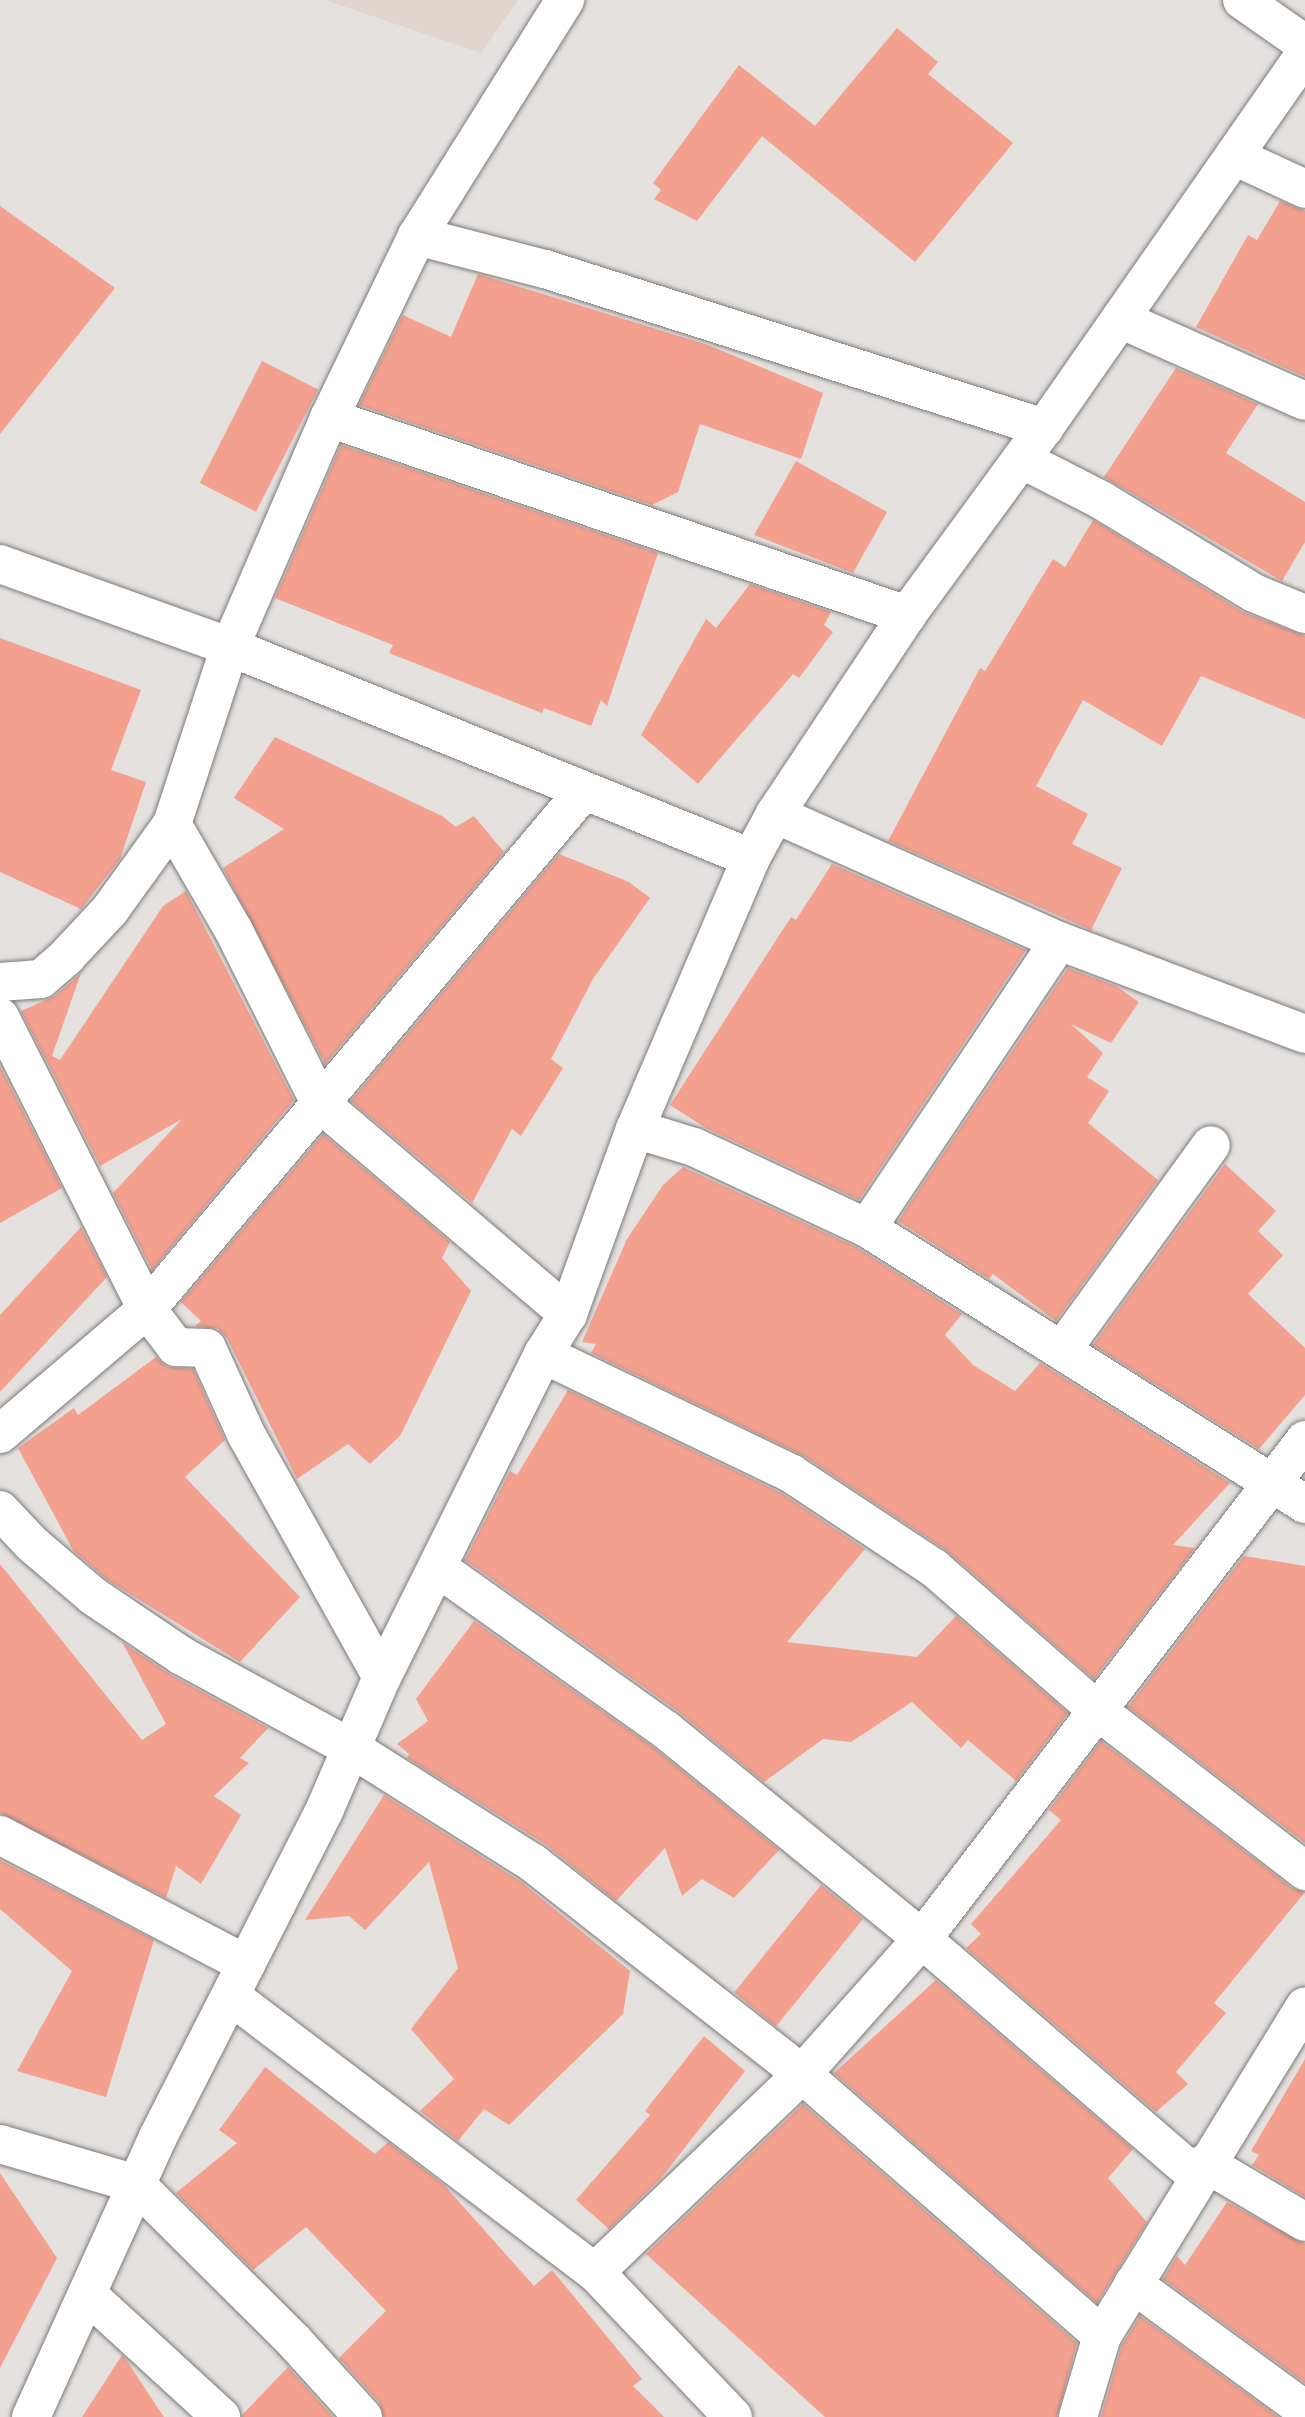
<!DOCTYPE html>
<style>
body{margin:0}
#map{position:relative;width:1305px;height:2417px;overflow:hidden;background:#e4e1df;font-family:"PT Sans",sans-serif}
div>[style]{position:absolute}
.built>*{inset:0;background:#e0d6cf}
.building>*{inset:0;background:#f4a08f;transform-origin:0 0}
.roads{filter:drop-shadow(0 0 2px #7c7a78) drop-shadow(0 0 2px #7c7a78)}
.street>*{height:38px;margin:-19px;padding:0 19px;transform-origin:19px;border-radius:19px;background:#fff}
.secondary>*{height:38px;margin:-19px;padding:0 19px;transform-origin:19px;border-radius:19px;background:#fff}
span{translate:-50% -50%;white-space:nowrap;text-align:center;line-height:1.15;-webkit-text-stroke:5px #f1eeec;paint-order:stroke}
</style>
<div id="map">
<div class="built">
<div style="clip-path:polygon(325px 0,518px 0,481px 53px)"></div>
</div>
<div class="building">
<div style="clip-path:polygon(897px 28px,938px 62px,928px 74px,1013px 143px,915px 262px,762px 136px,697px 221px,654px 199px,661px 190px,653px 183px,739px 65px,815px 126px)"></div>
<div style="clip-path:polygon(1280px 201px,1305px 211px,1305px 377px,1196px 327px,1248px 235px,1257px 240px)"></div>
<div style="clip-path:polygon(0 206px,115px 288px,0 434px)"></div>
<div style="clip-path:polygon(478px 274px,708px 345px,823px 393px,801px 459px,700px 424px,678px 492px,652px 505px,359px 405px,403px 315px,451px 337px)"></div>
<div style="left:262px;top:361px;width:63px;height:137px;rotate:27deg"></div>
<div style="clip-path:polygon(1176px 368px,1258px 404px,1226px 453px,1305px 502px,1305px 542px,1282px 581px,1104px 477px)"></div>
<div style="clip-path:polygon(341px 445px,658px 553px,607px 706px,601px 700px,591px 726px,544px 708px,542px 713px,389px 653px,393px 645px,275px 598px)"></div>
<div style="clip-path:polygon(796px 461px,887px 512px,853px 573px,754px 535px)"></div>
<div style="clip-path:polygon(1093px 520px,1243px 612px,1305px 636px,1305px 719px,1201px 676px,1162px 746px,1083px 700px,1036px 786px,1088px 814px,1072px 844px,1122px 868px,1091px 930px,888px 841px,980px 668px,985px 671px,1053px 559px,1065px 567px)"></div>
<div style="clip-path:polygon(750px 584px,831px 612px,824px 625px,833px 632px,799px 678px,793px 674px,698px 784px,641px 735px,706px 619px,716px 628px)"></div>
<div style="clip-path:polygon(0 638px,141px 690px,111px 770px,146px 782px,120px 859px,81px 909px,0 872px)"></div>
<div style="clip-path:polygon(275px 737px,442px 816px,456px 827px,474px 816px,504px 852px,325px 1064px,223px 868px,284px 829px,234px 798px)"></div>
<div style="clip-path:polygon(559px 854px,629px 882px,650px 898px,593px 979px,551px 1059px,563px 1068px,521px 1136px,512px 1129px,472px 1203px,351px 1101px)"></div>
<div style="clip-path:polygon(832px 864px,1026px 950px,859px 1200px,706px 1128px,670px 1105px,791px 917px,796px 920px)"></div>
<div style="clip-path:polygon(186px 891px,294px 1100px,152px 1270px,113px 1193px,182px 1119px,100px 1166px,21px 1011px,55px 996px,81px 973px,52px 1056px,60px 1060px,163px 906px)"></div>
<div style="clip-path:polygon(1068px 968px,1116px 986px,1139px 1002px,1111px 1043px,1071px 1024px,1103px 1053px,1087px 1077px,1109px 1091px,1088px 1123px,1158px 1180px,1056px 1321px,993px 1274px,989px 1279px,898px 1221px)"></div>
<div style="clip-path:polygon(0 1066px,62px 1188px,0 1223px)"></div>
<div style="clip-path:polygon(323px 1134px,450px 1242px,442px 1258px,471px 1291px,400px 1436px,370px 1464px,348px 1444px,297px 1479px,227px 1338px,218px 1329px,195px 1326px,201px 1321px,181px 1302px)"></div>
<div style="clip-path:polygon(1225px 1164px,1276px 1211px,1258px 1231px,1283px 1255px,1248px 1294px,1305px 1348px,1305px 1395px,1259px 1449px,1093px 1345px)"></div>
<div style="clip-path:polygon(683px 1167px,856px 1247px,962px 1314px,945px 1335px,973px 1365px,1015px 1391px,1040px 1363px,1230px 1483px,1173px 1545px,1195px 1548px,1094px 1679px,946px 1550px,804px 1456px,591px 1353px,596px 1344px,582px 1342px,627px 1239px,663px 1185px)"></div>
<div style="clip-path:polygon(81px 1227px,107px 1277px,0 1392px,0 1315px)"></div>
<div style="clip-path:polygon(156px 1357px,167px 1367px,193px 1369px,225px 1440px,185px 1477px,300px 1597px,240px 1662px,106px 1579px,73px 1550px,18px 1448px,74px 1408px,78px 1415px)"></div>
<div style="clip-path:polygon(568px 1390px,781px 1493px,865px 1549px,787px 1642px,917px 1657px,956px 1616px,1068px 1713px,1016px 1781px,968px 1740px,961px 1748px,912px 1702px,851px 1742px,823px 1739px,764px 1782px,679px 1712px,465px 1560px,510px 1471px,517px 1475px)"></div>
<div style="clip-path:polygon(1244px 1556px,1305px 1566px,1305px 1843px,1128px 1707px)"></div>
<div style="clip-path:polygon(0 1564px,142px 1740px,166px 1724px,122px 1642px,171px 1675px,268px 1728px,240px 1758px,249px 1763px,214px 1796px,241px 1815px,201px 1884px,176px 1866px,166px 1898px,0 1813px)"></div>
<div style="clip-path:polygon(474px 1621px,653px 1747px,779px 1850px,734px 1898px,702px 1879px,682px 1896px,665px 1848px,616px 1901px,545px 1844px,407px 1758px,409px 1754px,397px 1744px,428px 1721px,416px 1699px)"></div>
<div style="clip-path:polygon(1101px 1741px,1292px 1888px,1305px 1892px,1214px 2003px,1226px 2013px,1176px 2072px,1188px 2084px,1156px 2112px,966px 1948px,981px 1934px,971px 1924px,1061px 1820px,1049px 1810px)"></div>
<div style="clip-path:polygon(384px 1795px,520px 1881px,630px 1971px,623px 2014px,509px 2125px,484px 2109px,458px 2141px,420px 2111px,454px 2079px,411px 2029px,458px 1968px,429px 1862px,365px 1930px,349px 1916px,305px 1920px)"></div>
<div style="clip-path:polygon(0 1860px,154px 1940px,106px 2097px,17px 2071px,72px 1971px,0 1909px)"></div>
<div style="left:821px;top:1885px;width:54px;height:138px;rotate:39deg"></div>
<div style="clip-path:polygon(936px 1980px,1133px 2149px,1108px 2178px,1147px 2222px,1097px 2303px,834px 2073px)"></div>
<div style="clip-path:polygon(704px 2036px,745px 2071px,661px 2178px,609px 2229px,576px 2200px,650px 2115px,645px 2111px)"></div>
<div style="clip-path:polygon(1305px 2059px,1305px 2197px,1252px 2165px,1259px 2155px,1251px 2151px)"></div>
<div style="clip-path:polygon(265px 2067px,375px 2154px,388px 2142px,444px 2185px,534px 2286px,552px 2270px,642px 2379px,633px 2386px,664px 2417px,384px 2417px,379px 2402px,339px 2358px,386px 2311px,306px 2227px,253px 2270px,176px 2193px,237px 2143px,219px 2130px)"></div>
<div style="clip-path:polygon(803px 2104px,1077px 2343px,1057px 2417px,825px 2417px,646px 2254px)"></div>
<div style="clip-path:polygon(0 2173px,57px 2258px,0 2368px)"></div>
<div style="clip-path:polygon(1227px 2202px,1305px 2244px,1305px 2383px,1163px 2279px,1177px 2256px,1185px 2265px)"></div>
<div style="clip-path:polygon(1140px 2316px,1278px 2417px,1101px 2417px,1122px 2345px)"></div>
<div style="clip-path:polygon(122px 2355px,125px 2358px,164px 2417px,82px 2417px)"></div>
<div style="clip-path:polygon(288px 2367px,333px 2417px,242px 2417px,242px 2415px)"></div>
</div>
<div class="roads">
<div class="street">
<div style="left:1242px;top:0;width:77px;rotate:34.9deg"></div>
<div style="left:1234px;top:156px;width:78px;rotate:24.9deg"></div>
<div style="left:417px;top:236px;width:132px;rotate:14.5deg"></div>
<div style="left:545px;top:269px;width:524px;rotate:17.67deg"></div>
<div style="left:1120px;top:319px;width:202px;rotate:23.9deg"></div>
<div style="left:329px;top:418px;width:611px;rotate:18.82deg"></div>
<div style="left:1021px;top:459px;width:90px;rotate:27.1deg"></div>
<div style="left:1101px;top:500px;width:179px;rotate:31.3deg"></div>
<div style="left:1254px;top:593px;width:55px;rotate:22.4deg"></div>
<div style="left:0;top:564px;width:245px;rotate:19.8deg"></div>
<div style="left:230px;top:647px;width:562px;rotate:22.05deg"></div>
<div style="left:775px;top:814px;width:311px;rotate:24.1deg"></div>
<div style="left:1059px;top:941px;width:263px;rotate:20.7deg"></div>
<div style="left:172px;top:824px;width:124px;rotate:59.9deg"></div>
<div style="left:234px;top:931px;width:192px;rotate:63.4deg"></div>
<div style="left:320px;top:1103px;width:326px;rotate:40.4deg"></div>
<div style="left:0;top:982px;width:41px;rotate:-4.2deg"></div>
<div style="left:41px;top:979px;width:35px;rotate:-41deg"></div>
<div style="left:67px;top:956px;width:63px;rotate:-46.9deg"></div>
<div style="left:110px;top:910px;width:106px;rotate:-54.2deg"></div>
<div style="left:172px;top:824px;width:186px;rotate:-71.9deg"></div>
<div style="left:230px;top:647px;width:249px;rotate:-66.6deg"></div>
<div style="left:329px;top:418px;width:202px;rotate:-64.2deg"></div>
<div style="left:417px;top:236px;width:279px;rotate:-57.9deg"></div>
<div style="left:0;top:1017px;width:327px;rotate:63.3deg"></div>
<div style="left:147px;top:1309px;width:48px;rotate:52.7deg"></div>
<div style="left:176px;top:1347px;width:31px;rotate:2deg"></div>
<div style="left:207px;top:1348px;width:94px;rotate:65.6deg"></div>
<div style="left:246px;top:1434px;width:278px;rotate:60.8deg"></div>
<div style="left:635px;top:1129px;width:62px;rotate:17deg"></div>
<div style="left:694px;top:1147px;width:191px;rotate:25.1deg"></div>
<div style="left:867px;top:1228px;width:518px;rotate:32.22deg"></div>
<div style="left:867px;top:1228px;width:345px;rotate:-56.2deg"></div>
<div style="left:1062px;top:1350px;width:253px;rotate:-54deg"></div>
<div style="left:543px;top:1354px;width:276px;rotate:25.7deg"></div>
<div style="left:792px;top:1474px;width:170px;rotate:33.5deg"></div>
<div style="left:934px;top:1568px;width:218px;rotate:41.1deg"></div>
<div style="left:1098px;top:1711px;width:262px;rotate:37.7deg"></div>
<div style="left:0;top:1434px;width:193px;rotate:-40.4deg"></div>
<div style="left:147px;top:1309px;width:676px;rotate:-49.86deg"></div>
<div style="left:0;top:1510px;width:47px;rotate:46.7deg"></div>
<div style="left:32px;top:1544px;width:80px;rotate:40.4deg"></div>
<div style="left:93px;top:1596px;width:107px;rotate:34deg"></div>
<div style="left:182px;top:1656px;width:192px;rotate:28.6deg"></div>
<div style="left:351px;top:1748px;width:215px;rotate:32.3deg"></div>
<div style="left:533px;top:1863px;width:342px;rotate:38.1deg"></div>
<div style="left:802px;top:2074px;width:398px;rotate:41.1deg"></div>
<div style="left:438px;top:1568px;width:280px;rotate:35.4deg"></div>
<div style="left:666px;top:1730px;width:330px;rotate:39.2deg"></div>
<div style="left:922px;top:1939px;width:363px;rotate:40.8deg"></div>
<div style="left:0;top:1835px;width:278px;rotate:27.7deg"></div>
<div style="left:1205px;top:2163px;width:116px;rotate:30.5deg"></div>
<div style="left:136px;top:2184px;width:221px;rotate:44.8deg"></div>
<div style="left:293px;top:2340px;width:104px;rotate:47.7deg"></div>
<div style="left:595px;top:2272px;width:286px;rotate:-43.7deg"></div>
<div style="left:802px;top:2074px;width:181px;rotate:-48.4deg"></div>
<div style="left:922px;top:1939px;width:629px;rotate:-52.49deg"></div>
<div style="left:1133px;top:2284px;width:213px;rotate:36.2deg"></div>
<div style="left:87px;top:2294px;width:182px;rotate:42.5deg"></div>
<div style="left:1078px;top:2417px;width:84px;rotate:-73.5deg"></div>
<div style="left:1102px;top:2336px;width:387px;rotate:-58.4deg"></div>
</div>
<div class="secondary">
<div style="left:231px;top:1996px;width:457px;rotate:37.2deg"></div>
<div style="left:595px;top:2272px;width:200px;rotate:46.4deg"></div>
<div style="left:0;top:2144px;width:142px;rotate:16.4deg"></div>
<div style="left:31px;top:2417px;width:307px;rotate:-65.6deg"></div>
<div style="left:158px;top:2137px;width:366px;rotate:-63deg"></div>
<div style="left:324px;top:1811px;width:146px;rotate:-66.6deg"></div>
<div style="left:382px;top:1677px;width:361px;rotate:-63.5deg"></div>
<div style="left:543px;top:1354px;width:47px;rotate:-58deg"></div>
<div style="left:568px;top:1314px;width:197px;rotate:-70.1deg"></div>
<div style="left:635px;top:1129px;width:295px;rotate:-66.8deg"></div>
<div style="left:751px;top:858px;width:50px;rotate:-61.4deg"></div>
<div style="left:775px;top:814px;width:239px;rotate:-56.4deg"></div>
<div style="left:907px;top:615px;width:232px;rotate:-53.8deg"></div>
<div style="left:1044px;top:428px;width:456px;rotate:-55.1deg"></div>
</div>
</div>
</div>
